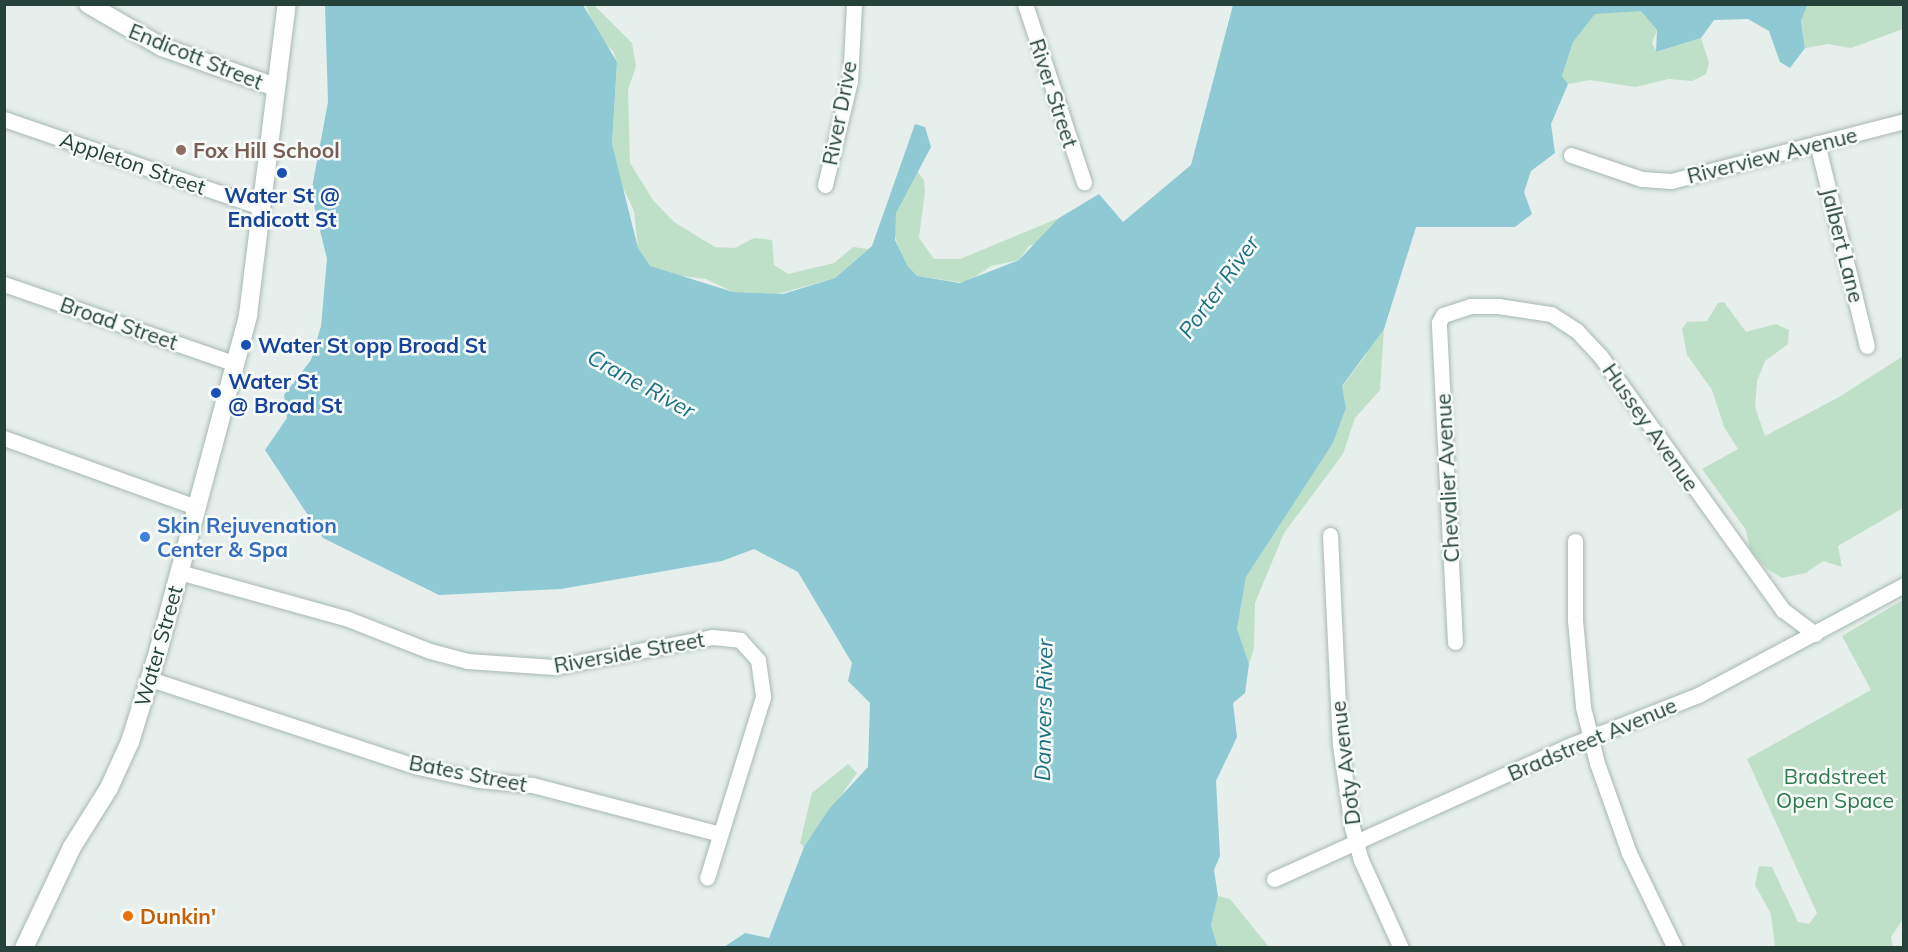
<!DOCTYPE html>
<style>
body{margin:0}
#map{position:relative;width:1908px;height:952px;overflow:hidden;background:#e6efeb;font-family:Mulish,sans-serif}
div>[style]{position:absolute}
.green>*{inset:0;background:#bfe0c8}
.water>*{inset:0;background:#8ec9d4}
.roads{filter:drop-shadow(0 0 2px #a8b8b2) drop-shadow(0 0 2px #a8b8b2)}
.street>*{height:15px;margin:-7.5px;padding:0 7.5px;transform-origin:7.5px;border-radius:7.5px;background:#fff}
.secondary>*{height:18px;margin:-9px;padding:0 9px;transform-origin:9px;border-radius:9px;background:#fff}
.dots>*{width:16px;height:16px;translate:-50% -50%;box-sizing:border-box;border:3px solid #f7fbf9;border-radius:50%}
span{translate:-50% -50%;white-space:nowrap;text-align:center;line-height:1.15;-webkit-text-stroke:5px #f7fbf9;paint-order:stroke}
.street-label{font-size:21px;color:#24423a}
.education-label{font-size:21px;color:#785e54;font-weight:700}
.left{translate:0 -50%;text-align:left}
.transit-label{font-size:21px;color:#164399;font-weight:700}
.shop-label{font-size:21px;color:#366cbe;font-weight:700}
.park-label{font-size:21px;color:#2d7a4b}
.food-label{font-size:21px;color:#c56008;font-weight:700}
.water-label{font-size:22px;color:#1c6f80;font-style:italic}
.frame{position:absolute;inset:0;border:6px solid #24423a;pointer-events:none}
</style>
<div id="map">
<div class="green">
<div style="clip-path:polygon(586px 5px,594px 5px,632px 43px,636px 66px,628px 90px,630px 163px,653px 200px,674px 222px,715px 247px,735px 248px,754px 238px,772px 240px,774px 265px,788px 274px,834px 263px,853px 247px,868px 249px,835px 278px,778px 294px,733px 292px,706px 279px,666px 274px,650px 266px,638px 249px,634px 211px,619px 179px,612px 144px,617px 62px,613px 51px,597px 36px)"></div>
<div style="clip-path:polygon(1806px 5px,1903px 5px,1903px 29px,1851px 48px,1828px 44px,1805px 48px,1801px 18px)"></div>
<div style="clip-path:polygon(1606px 8px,1641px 11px,1657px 30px,1652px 43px,1657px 52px,1701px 38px,1709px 63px,1706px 74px,1692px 81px,1669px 79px,1635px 87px,1590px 80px,1568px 84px,1562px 76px,1573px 42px,1595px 14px)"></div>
<div style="clip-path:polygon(918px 172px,924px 180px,925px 191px,919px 238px,934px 259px,960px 259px,1059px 218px,1043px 242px,1029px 246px,1019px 260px,991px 266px,966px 283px,917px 276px,902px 259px,894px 233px,896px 213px,913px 174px)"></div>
<div style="clip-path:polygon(1724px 302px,1746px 332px,1776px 324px,1789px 330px,1788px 344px,1765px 361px,1757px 381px,1755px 407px,1765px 436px,1839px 397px,1903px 356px,1903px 508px,1838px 546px,1842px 567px,1823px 561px,1806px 573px,1782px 578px,1766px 568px,1750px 550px,1746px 530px,1702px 469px,1738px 449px,1724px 427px,1712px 390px,1687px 355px,1682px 329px,1687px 322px,1707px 321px,1718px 303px)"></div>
<div style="clip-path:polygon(1384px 329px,1380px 390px,1355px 418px,1343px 454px,1284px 533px,1255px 603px,1254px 648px,1249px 664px,1243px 659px,1237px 629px,1246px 577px,1333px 443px,1346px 408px,1342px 387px,1365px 356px,1375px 336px)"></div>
<div style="clip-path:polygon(1903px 600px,1903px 919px,1891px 937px,1893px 947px,1775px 947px,1771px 914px,1755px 885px,1759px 866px,1772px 867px,1798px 922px,1809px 924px,1817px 913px,1747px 759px,1871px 690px,1842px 636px)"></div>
<div style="clip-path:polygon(848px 764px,857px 773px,804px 847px,800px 843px,812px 793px)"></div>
<div style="clip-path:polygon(1218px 896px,1230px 899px,1269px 947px,1218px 948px,1211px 925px)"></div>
</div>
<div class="water">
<div style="clip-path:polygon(325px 5px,583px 5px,617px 62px,612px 144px,638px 248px,650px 266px,733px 292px,783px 294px,835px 278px,872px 246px,915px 124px,925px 127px,931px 147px,896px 213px,895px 240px,907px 265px,917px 276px,960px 283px,1019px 260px,1059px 218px,1099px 194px,1123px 222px,1191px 165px,1233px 5px,1807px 5px,1801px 21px,1805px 48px,1790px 68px,1780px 62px,1769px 31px,1748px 19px,1714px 20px,1701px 38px,1656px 52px,1657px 30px,1641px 11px,1595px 14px,1573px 42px,1562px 76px,1568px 84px,1551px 124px,1555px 153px,1531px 171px,1524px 192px,1532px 214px,1515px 227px,1416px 227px,1384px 329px,1342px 386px,1346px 408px,1333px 443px,1246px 577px,1237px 629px,1249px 664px,1245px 693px,1233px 703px,1237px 737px,1216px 781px,1220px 856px,1214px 870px,1218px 896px,1211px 925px,1218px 948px,724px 947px,745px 933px,769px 938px,804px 847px,829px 809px,868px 767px,870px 703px,848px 681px,852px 663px,798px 572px,754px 549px,722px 561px,561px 589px,439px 595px,323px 538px,265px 450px,287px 418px,284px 395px,311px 360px,321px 326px,327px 259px,311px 193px,328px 102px)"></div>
</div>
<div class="roads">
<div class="street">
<div style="left:1025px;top:4px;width:188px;rotate:71.7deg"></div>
<div style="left:4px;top:119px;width:272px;rotate:18.9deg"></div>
<div style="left:1817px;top:143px;width:209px;rotate:76.2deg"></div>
<div style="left:1571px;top:155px;width:75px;rotate:18.7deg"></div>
<div style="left:1642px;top:179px;width:29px;rotate:4deg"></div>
<div style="left:1671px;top:181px;width:241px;rotate:-14.4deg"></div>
<div style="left:825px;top:185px;width:107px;rotate:-76.5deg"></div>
<div style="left:850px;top:81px;width:77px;rotate:-87deg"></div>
<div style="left:4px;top:284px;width:243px;rotate:19deg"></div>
<div style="left:4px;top:438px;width:204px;rotate:19.8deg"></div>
<div style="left:1330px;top:535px;width:210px;rotate:87.3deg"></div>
<div style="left:1340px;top:745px;width:83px;rotate:81.7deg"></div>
<div style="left:1352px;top:827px;width:34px;rotate:75deg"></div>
<div style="left:1361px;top:860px;width:97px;rotate:65.6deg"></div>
<div style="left:1575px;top:541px;width:79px;rotate:90deg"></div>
<div style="left:1575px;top:620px;width:87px;rotate:84.7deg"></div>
<div style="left:1583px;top:707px;width:58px;rotate:76deg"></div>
<div style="left:1597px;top:763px;width:96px;rotate:70.4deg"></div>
<div style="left:1629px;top:853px;width:106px;rotate:64.2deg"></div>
<div style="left:179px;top:572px;width:175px;rotate:15.5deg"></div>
<div style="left:348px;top:619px;width:88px;rotate:21.3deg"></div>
<div style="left:430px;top:651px;width:38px;rotate:15deg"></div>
<div style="left:467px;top:661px;width:87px;rotate:3.9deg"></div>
<div style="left:554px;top:667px;width:162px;rotate:-10.7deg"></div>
<div style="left:713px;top:637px;width:27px;rotate:6deg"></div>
<div style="left:740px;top:640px;width:27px;rotate:48deg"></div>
<div style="left:758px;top:660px;width:37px;rotate:82deg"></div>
<div style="left:763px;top:697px;width:189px;rotate:107.2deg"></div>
<div style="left:1455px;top:642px;width:320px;rotate:-92.9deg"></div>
<div style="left:1439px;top:322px;width:8px;rotate:-60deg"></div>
<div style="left:1443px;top:315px;width:28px;rotate:-18deg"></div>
<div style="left:1470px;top:306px;width:28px"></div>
<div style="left:1498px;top:306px;width:54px;rotate:8.6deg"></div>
<div style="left:1551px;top:314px;width:31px;rotate:33deg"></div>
<div style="left:1577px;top:331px;width:35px;rotate:47deg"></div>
<div style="left:1601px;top:357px;width:312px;rotate:54.3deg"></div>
<div style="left:1783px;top:610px;width:40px;rotate:37deg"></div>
<div style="left:150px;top:679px;width:282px;rotate:18.2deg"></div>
<div style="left:418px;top:767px;width:62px;rotate:12deg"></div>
<div style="left:479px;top:780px;width:53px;rotate:5.4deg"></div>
<div style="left:532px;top:785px;width:194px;rotate:14.6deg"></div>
<div style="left:1274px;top:879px;width:326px;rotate:-24.3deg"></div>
<div style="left:1571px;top:745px;width:136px;rotate:-21.5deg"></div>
<div style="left:1698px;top:695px;width:234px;rotate:-28.1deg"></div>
</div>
<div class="secondary">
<div style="left:88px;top:4px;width:86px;rotate:30.2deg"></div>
<div style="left:162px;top:47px;width:120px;rotate:19.5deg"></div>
<div style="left:24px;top:948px;width:112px;rotate:-64.6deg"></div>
<div style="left:72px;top:847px;width:70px;rotate:-57.9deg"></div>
<div style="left:109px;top:788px;width:51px;rotate:-65.5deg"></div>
<div style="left:130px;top:742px;width:94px;rotate:-72.7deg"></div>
<div style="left:158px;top:652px;width:349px;rotate:-75deg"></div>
<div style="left:248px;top:315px;width:313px;rotate:-82.9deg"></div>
</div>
</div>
<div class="dots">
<div style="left:181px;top:150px;background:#8d6e63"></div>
<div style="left:282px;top:173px;background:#1a4fb4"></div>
<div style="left:246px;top:345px;background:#1a4fb4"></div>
<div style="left:216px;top:393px;background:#1a4fb4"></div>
<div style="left:145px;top:537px;background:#3f7fe0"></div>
<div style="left:128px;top:916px;background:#e8710a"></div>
</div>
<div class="street-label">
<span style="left:196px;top:56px;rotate:22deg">Endicott Street</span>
<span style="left:1054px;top:93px;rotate:72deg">River Street</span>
<span style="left:839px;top:113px;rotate:-79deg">River Drive</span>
<span style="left:1772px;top:155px;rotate:-14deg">Riverview Avenue</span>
<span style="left:133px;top:163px;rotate:19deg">Appleton Street</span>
<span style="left:1843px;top:245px;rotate:76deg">Jalbert Lane</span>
<span style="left:119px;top:323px;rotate:19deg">Broad Street</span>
<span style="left:1651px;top:427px;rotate:55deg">Hussey Avenue</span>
<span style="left:1447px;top:478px;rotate:-93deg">Chevalier Avenue</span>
<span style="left:158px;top:646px;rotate:-74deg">Water Street</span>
<span style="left:629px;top:652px;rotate:-10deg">Riverside Street</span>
<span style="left:1592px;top:739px;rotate:-23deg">Bradstreet Avenue</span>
<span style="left:1345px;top:763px;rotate:-97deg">Doty Avenue</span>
<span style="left:468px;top:773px;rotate:11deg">Bates Street</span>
</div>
<div class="education-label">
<span class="left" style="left:193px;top:150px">Fox Hill School</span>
</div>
<div class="transit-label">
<span style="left:282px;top:207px">Water St @<br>Endicott St</span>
<span class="left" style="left:258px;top:345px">Water St opp Broad St</span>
<span class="left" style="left:228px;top:393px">Water St<br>@ Broad St</span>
</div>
<div class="shop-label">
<span class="left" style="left:157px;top:537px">Skin Rejuvenation<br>Center &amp; Spa</span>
</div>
<div class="park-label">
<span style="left:1835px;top:788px">Bradstreet<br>Open Space</span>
</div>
<div class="food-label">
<span class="left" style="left:140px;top:916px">Dunkin'</span>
</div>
<div class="water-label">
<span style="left:1219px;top:287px;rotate:-54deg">Porter River</span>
<span style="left:641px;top:384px;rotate:29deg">Crane River</span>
<span style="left:1044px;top:710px;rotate:-89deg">Danvers River</span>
</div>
<div class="frame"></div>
</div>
